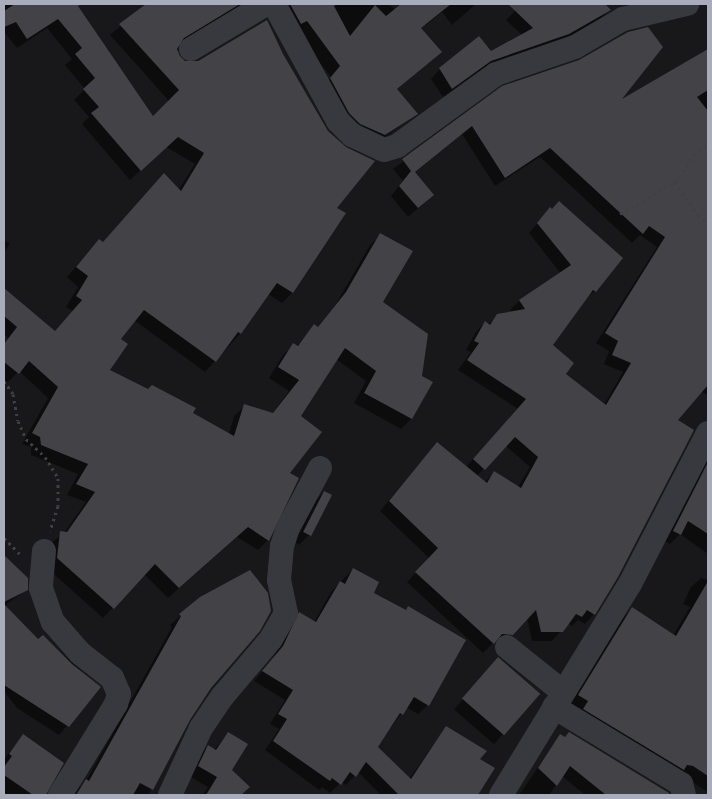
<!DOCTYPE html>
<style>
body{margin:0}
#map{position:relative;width:712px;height:799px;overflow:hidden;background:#18171a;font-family:Rubik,sans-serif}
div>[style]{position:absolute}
.shadow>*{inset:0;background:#0007;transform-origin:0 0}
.building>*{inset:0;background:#424247;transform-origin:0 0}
.path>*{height:3px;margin-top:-1.5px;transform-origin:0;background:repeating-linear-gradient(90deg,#3e4046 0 2.5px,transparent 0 6.5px)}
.street>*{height:24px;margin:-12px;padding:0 12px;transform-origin:12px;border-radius:12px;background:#38393f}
span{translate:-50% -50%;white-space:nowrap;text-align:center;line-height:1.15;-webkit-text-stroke:4px #131215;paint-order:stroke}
.frame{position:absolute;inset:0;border:5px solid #a9adbb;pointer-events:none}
</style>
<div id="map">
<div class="shadow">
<div style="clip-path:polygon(4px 4px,76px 4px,152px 117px,169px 101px,110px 35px,148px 4px,245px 4px,178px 45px,178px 57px,192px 64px,266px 21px,335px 208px,344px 214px,292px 293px,282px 303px,268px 294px,240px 334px,205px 372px,134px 320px,119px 339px,108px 371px,229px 434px,234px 416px,245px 406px,272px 414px,289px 391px,269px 378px,283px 355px,293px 345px,296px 347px,314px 326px,317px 328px,336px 304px,370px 245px,380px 235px,381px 302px,421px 377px,431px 382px,411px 419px,401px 429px,354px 403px,366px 381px,336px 359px,300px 416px,288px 473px,268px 540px,258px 550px,237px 537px,168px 598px,144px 574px,103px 618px,48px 569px,51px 543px,64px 533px,86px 502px,67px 495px,78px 474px,31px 455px,31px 447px,22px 444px,48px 398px,19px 371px,7px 383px,4px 380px,4px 343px,8px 338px,4px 334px,4px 289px,54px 332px,73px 311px,66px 307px,78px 287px,67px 277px,89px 251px,99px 240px,103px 243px,178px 191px,195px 164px,166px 147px,130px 180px,82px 124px,89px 117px,74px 100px,85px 89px,65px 65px,72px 59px,47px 28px,17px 48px,4px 32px)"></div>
<div style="clip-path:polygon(272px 4px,389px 4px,440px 52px,396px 90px,416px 114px,374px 145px,321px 89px,331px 77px)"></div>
<div style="clip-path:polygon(411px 4px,476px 4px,452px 25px,442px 12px,426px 25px)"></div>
<div style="clip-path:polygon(515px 4px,603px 4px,609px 10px,600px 19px,559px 43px,481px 70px,443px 97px,431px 79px,440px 69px,491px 52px,522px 35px,506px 20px,518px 8px)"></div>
<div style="clip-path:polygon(evenodd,708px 50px,708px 395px,701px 392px,676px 420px,617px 577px,594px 614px,585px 624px,578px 620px,572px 626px,568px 623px,552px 641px,532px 641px,527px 618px,502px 644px,493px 643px,483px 653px,407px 582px,429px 558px,380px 511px,437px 443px,466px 467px,518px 409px,458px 370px,471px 352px,466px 350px,476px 332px,485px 322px,488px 325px,498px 315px,512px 313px,510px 310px,519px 301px,561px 274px,529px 233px,550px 209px,622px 258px,595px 291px,584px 299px,551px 345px,564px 374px,604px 405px,623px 372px,604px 364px,609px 351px,596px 343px,657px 247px,640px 235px,632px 243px,540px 157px,495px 186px,462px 134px,414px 173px,423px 204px,408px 217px,391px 196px,403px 181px,393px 169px,503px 87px,618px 103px,708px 50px,505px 445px,530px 467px,518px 487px,494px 473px,485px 482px,477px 476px,505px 445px)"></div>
<div style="clip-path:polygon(4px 240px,10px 244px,4px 252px)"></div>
<div style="clip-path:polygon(708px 453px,708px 554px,680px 534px,670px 544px,664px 541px)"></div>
<div style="clip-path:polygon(324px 492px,331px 496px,309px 535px,299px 545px,293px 541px,314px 502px)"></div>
<div style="clip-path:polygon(4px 557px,27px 578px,26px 590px,4px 606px,38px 641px,43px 636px,100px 688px,59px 735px,17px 708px,4px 691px)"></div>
<div style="clip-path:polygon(353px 569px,372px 593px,405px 611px,408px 608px,428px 705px,418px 714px,406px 707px,376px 748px,409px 779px,446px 728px,478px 759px,492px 768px,477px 795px,381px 795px,358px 772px,346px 785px,341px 782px,330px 793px,322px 787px,319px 790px,265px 750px,279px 729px,270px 724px,285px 700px,254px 681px,274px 657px,290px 622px,300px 613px,314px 622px,331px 592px)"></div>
<div style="clip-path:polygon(701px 578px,708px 580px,708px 641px,705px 639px,694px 658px,708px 668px,708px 792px,569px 705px,622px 619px,632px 609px,673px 636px,690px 607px,683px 604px,691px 587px)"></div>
<div style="clip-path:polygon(201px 598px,210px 687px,189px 720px,148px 795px,73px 795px,86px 781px,172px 627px,170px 625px)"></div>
<div style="left:498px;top:659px;width:53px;height:67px;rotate:41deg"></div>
<div style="clip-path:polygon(228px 733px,230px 770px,248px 787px,240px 795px,203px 795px,208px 787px,189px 776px,198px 757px,208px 747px,214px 750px)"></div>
<div style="clip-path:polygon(560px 735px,668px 793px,585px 795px,562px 776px,549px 795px,519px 795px)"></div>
<div style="clip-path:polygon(23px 736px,62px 763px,45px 795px,8px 795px,4px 792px,4px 759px)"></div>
</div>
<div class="building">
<div style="clip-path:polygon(15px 4px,81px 4px,78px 6px,153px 116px,179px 90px,119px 24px,146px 4px,240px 4px,184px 38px,177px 49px,180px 56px,185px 61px,198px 61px,267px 20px,283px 54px,328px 131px,346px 147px,375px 161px,337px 208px,346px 213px,293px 293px,277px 283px,241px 334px,238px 332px,216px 362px,144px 310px,121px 339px,128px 344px,110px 370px,148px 389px,152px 385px,196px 408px,193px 413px,234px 436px,244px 404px,273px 413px,299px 380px,278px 367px,293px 343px,298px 346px,314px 324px,318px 327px,346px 292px,380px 233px,413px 251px,383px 302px,428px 334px,422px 376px,433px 382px,412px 419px,364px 393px,376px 371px,345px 348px,301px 416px,322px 432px,290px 473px,299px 478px,269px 541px,248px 527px,179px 588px,155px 564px,114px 609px,57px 558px,60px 531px,67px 532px,95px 492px,76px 484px,88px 464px,41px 445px,40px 437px,32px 433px,58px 387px,29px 361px,19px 374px,4px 362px,4px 344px,17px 327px,4px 316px,4px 288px,55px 331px,82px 300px,76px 296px,88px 276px,76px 267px,99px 239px,103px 242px,164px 173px,181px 191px,204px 153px,178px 137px,141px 171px,91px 113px,99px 107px,83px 89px,95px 78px,75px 54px,82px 48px,58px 19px,27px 39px,16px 22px,4px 27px,4px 11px)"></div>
<div style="clip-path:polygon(290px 4px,337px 4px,334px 6px,350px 36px,375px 5px,386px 16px,401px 4px,451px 4px,421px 28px,442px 52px,397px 89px,418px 114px,385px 135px,360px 124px,349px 113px,330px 78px,340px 66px,307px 21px,301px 24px)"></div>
<div style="clip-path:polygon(508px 4px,605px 4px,611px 10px,569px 34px,491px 61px,452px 89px,439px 68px,479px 36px,491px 51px,533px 28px)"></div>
<div style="clip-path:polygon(648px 27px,663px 47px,622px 99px,708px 49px,708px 90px,697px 97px,708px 111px,708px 385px,678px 420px,694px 430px,618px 577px,595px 615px,587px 610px,582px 617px,576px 614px,563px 632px,541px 632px,536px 610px,513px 635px,502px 634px,494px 644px,415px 572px,438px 548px,389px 501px,437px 442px,487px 483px,494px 471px,521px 488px,538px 457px,515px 437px,485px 470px,473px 459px,526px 399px,467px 360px,479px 343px,474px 341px,485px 321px,490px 325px,497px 314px,525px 309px,519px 300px,571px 265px,537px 223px,550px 207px,552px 209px,559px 201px,623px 258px,596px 292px,593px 290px,553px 345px,574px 363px,566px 374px,606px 405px,631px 363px,612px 355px,618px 341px,605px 333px,665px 237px,649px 226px,643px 234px,550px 148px,505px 178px,472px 126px,415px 172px,434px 195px,418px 208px,399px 186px,411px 171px,402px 159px,502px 86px,579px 60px,628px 32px)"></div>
<div style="clip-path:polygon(708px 462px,708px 534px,688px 521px,681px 535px,673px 531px)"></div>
<div style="left:324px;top:491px;width:9px;height:46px;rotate:27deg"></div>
<div style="clip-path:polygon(4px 555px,28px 578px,28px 590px,4px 602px)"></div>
<div style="clip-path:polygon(353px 568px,379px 582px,374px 593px,406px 610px,408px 606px,466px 640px,429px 706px,414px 697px,403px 715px,400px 713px,378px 747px,411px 779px,446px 726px,487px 751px,480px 759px,495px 768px,478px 795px,399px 795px,366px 762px,356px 777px,350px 772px,341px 785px,332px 778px,330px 781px,273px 741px,287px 719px,278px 714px,293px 690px,262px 671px,283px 646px,299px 612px,316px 622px,340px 581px,345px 584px)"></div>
<div style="clip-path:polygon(250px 570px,268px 593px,271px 611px,260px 631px,211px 688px,190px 720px,153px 790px,140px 783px,133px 795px,76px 795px,86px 779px,89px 781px,181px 616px,179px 614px,200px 597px)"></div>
<div style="clip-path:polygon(708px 581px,708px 776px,693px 766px,687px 765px,684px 770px,583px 709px,588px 701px,578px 695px,632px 607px,676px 636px)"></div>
<div style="clip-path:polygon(4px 604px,38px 639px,43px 635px,72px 664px,101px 687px,69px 727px,4px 685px)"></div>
<div style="left:498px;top:657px;width:56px;height:55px;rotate:41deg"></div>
<div style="clip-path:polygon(228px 732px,248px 744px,232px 770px,250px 787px,241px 795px,206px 795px,217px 777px,198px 766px,208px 745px,216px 750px)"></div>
<div style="clip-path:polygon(569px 732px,669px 793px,669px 794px,606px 795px,570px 766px,557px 786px,538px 768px,560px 734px,565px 737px)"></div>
<div style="clip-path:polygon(23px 734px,64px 763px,46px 795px,33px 795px,4px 775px,4px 767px,12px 756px,9px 754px)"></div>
</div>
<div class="path">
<div style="left:675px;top:182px;width:40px;rotate:55.1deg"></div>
<div style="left:698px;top:215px;width:13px;rotate:39deg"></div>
<div style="left:620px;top:214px;width:64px;rotate:-30.2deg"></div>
<div style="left:675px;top:182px;width:33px;rotate:-55deg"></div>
<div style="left:694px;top:155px;width:18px;rotate:-38deg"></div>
<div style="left:4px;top:381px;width:16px;rotate:55deg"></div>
<div style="left:13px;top:394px;width:27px;rotate:80deg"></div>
<div style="left:18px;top:421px;width:20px;rotate:66deg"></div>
<div style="left:26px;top:439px;width:26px;rotate:43deg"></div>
<div style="left:45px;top:457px;width:25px;rotate:58deg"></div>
<div style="left:58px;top:478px;width:28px;rotate:90deg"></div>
<div style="left:58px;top:506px;width:26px;rotate:108deg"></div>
<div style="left:4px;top:538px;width:25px;rotate:45deg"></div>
</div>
<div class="street">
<div style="left:274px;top:4px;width:133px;rotate:61.3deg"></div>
<div style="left:338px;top:121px;width:20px;rotate:45deg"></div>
<div style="left:352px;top:135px;width:35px;rotate:25deg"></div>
<div style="left:384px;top:150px;width:14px;rotate:-17deg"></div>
<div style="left:397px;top:146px;width:122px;rotate:-36deg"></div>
<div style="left:496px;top:74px;width:83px;rotate:-18.9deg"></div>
<div style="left:575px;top:47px;width:56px;rotate:-30.3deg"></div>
<div style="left:623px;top:19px;width:66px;rotate:-13.2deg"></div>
<div style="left:191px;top:49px;width:87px;rotate:-31deg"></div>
<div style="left:44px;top:551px;width:37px;rotate:95deg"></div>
<div style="left:41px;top:588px;width:36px;rotate:71deg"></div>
<div style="left:53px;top:622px;width:41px;rotate:48.9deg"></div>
<div style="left:80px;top:653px;width:41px;rotate:38deg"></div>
<div style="left:112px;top:678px;width:17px;rotate:66deg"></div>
<div style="left:119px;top:694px;width:10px;rotate:107deg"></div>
<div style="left:116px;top:704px;width:107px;rotate:121.6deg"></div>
<div style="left:507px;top:647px;width:72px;rotate:38.8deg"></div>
<div style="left:554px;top:707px;width:149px;rotate:31.2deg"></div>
<div style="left:681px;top:784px;width:11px;rotate:75deg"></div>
<div style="left:170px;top:795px;width:74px;rotate:-65.2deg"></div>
<div style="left:201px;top:728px;width:37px;rotate:-56deg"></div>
<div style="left:222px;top:697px;width:76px;rotate:-49.8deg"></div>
<div style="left:271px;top:639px;width:30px;rotate:-60deg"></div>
<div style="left:286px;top:613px;width:34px;rotate:-102deg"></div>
<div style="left:279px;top:580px;width:34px;rotate:-85deg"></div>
<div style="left:282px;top:546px;width:19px;rotate:-72deg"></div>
<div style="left:288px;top:528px;width:68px;rotate:-61.9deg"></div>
<div style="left:501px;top:795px;width:247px;rotate:-58.6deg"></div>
<div style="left:630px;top:584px;width:170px;rotate:-62.7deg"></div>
</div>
<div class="frame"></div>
</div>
